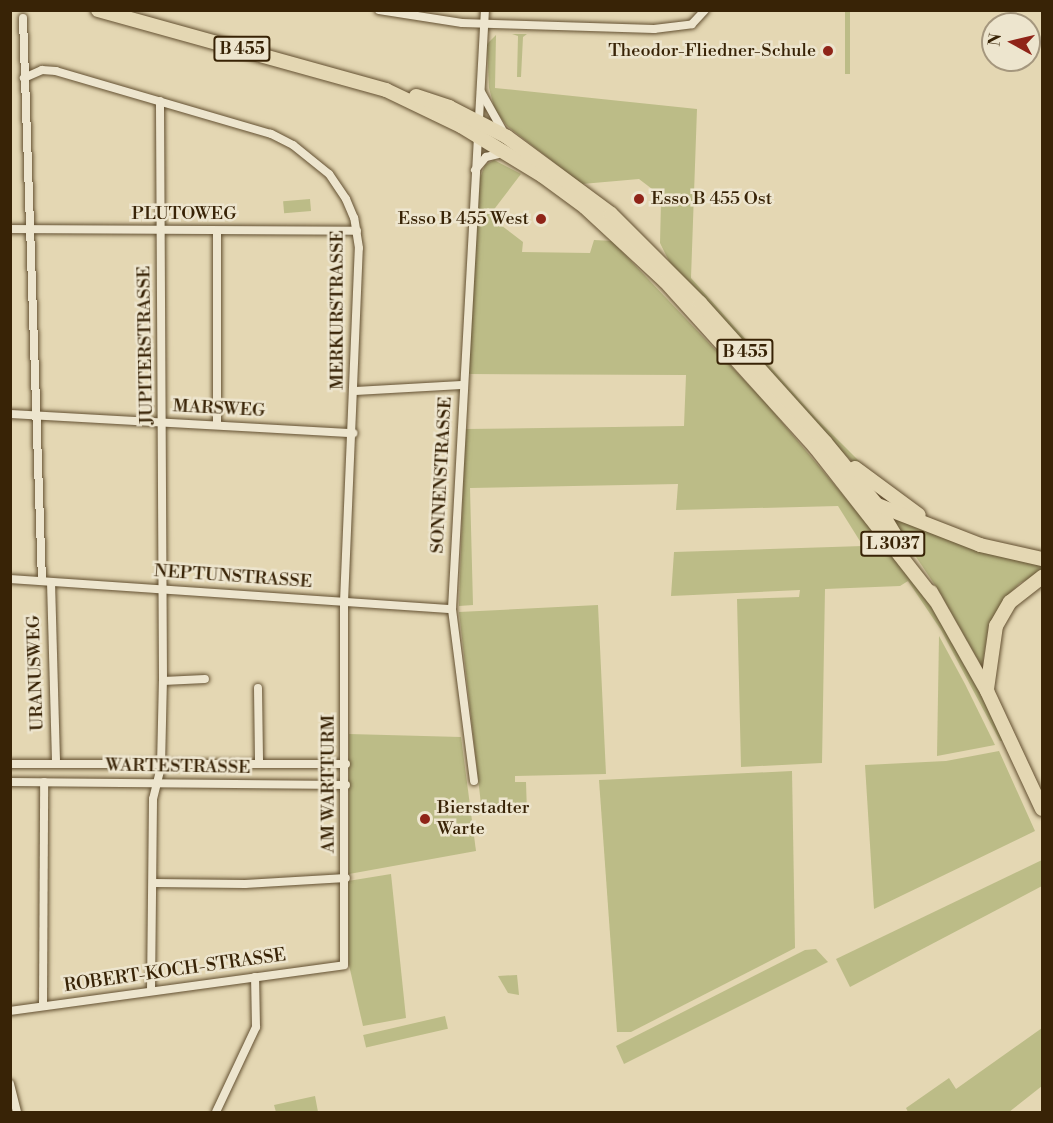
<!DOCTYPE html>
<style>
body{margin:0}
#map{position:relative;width:1053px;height:1123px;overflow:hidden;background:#e4d7b3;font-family:"Libre Bodoni",serif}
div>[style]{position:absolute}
.green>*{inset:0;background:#bcbc87;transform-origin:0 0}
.roads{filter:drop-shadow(0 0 2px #635031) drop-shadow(0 0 2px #635031)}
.street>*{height:8px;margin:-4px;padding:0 4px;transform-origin:4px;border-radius:4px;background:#ede5ce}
.primary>*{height:14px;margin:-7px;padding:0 7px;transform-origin:7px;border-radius:7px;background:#e4d7b3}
.dots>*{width:16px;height:16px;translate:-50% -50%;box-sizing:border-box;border:3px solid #ede5ce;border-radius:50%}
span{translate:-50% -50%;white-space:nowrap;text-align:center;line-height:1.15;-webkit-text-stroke:5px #ede5ce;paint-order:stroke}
.shield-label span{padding:2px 4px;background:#ede5ce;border:2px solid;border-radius:4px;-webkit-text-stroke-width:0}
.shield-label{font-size:16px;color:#382306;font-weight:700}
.poi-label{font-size:18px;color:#382306}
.right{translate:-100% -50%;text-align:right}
.left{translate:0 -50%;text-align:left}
.street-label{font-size:18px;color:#382306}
.frame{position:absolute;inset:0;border:12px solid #382306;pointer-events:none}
.north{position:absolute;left:981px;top:12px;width:60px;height:60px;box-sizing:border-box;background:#ede5ce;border:2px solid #a5977e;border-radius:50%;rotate:278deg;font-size:16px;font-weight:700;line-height:24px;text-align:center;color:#382306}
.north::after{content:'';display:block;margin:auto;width:21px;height:27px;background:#8f2418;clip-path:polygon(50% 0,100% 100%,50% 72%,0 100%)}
</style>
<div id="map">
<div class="green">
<div style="left:845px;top:11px;width:5px;height:63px"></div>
<div style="clip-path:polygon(512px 34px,527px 34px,523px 37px,521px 77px,517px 77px,518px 36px)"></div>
<div style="clip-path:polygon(496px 35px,495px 88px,697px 109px,691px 278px,816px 418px,868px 470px,869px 476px,842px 452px,673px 269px,660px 243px,661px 201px,656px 192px,639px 179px,582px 184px,507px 126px,495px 110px,489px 88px,487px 44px)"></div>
<div style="clip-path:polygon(494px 160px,521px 174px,489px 216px,523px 242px,522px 252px,590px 253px,594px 240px,612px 241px,765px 402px,911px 576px,945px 627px,1006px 741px,1000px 741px,941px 630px,908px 581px,900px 586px,825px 589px,822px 763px,741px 767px,737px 599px,799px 597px,800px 590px,671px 596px,674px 552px,863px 546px,838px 506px,676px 510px,678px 484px,470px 488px,473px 605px,459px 606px,465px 429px,684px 426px,686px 375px,468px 374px,480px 178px,485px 165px)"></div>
<div style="left:310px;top:199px;width:12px;height:27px;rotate:85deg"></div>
<div style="clip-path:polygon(887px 514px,977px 550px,1042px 565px,1042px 572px,1020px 583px,1005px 598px,989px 624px,982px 667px,939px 591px)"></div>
<div style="clip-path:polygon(598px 605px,606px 774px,515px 776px,515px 782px,526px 782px,527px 813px,482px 813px,459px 612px)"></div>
<div style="clip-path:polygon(939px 636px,965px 684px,995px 745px,937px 756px)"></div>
<div style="clip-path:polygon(349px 734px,461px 737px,476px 851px,349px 874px)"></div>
<div style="clip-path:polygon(999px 751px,1035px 831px,874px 909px,865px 765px,946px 761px)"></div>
<div style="clip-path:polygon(792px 771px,795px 948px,631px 1032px,617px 1032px,599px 780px)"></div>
<div style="clip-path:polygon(1042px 860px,1042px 886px,850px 987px,836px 959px)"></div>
<div style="clip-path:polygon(391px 874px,406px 1018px,363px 1026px,349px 965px,348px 881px)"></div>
<div style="clip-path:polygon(816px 949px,828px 962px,624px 1064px,616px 1046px,805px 950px)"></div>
<div style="clip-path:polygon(517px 975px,519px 995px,508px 993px,498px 976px)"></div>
<div style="left:445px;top:1016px;width:13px;height:84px;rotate:77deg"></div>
<div style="clip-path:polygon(1042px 1028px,1042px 1086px,1009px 1112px,908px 1112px,906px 1108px,949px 1078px,956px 1089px)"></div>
<div style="clip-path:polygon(315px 1096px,318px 1112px,276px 1112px,274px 1105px)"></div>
</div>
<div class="roads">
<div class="street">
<div style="left:379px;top:10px;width:84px;rotate:8.9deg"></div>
<div style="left:462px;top:23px;width:192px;rotate:1.8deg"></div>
<div style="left:654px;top:29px;width:38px;rotate:-7deg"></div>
<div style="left:692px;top:24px;width:19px;rotate:-47deg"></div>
<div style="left:23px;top:18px;width:563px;rotate:88.07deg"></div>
<div style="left:481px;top:92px;width:47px;rotate:60.7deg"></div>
<div style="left:475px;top:170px;width:17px;rotate:-50deg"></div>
<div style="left:486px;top:157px;width:18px;rotate:-13deg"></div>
<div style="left:10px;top:229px;width:347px;rotate:0.3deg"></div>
<div style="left:217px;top:231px;width:194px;rotate:90deg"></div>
<div style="left:355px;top:391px;width:107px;rotate:-3.2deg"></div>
<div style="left:10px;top:414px;width:344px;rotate:3.2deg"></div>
<div style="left:10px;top:579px;width:443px;rotate:3.9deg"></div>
<div style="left:51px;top:582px;width:182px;rotate:88.4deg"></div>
<div style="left:163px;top:681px;width:42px;rotate:-2.7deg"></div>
<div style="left:258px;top:688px;width:76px;rotate:89.2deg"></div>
<div style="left:10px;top:764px;width:336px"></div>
<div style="left:474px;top:781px;width:173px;rotate:-97.3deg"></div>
<div style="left:452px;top:609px;width:600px;rotate:-86.85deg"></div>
<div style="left:10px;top:782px;width:336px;rotate:0.5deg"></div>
<div style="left:153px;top:883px;width:92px;rotate:0.6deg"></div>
<div style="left:245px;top:884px;width:101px;rotate:-3.4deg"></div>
<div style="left:151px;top:991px;width:192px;rotate:-89.4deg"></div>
<div style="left:153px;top:799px;width:34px;rotate:-76deg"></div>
<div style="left:161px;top:766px;width:85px;rotate:-88.7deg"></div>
<div style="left:163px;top:681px;width:580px;rotate:-90.3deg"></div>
<div style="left:43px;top:1006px;width:224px;rotate:-89.7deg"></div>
<div style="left:10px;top:1011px;width:337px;rotate:-7.8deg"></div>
<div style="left:344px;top:965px;width:363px;rotate:-90deg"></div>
<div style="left:344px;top:602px;width:354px;rotate:-87.6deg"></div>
<div style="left:359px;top:248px;width:30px;rotate:-99deg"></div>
<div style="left:354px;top:218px;width:21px;rotate:-113deg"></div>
<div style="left:346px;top:199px;width:30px;rotate:-124deg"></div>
<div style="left:329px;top:174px;width:46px;rotate:-141.1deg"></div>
<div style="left:293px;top:145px;width:25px;rotate:-153deg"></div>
<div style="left:271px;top:134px;width:224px;rotate:-163.7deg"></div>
<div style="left:56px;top:71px;width:14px;rotate:-176deg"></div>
<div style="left:42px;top:70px;width:20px;rotate:156deg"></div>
<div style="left:10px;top:1084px;width:29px;rotate:76deg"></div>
<div style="left:216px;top:1112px;width:94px;rotate:-64.8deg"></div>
<div style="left:256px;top:1027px;width:50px;rotate:-91.1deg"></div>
</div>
<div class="primary">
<div style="left:98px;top:10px;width:299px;rotate:15.5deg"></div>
<div style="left:386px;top:90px;width:83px;rotate:25.6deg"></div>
<div style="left:461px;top:126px;width:96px;rotate:31.4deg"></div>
<div style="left:543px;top:176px;width:52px;rotate:36.4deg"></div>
<div style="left:585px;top:207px;width:109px;rotate:42.8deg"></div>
<div style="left:665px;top:281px;width:224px;rotate:47.9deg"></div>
<div style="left:815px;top:447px;width:194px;rotate:51.9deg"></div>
<div style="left:416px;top:96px;width:35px;rotate:18deg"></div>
<div style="left:449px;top:107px;width:65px;rotate:27.3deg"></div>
<div style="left:507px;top:137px;width:129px;rotate:36.5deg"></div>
<div style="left:611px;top:214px;width:126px;rotate:45deg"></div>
<div style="left:700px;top:303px;width:187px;rotate:48deg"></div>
<div style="left:825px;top:442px;width:82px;rotate:50.5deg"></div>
<div style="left:877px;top:505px;width:35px;rotate:59deg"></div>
<div style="left:855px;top:468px;width:79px;rotate:36.3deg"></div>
<div style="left:875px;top:504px;width:113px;rotate:21.3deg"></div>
<div style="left:980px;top:545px;width:64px;rotate:12.7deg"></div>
<div style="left:931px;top:592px;width:114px;rotate:60.5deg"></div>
<div style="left:987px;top:691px;width:130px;rotate:65deg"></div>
<div style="left:987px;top:689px;width:64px;rotate:-81.9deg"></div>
<div style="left:996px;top:626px;width:28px;rotate:-60deg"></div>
<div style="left:1010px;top:602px;width:41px;rotate:-38deg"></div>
</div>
</div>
<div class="dots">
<div style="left:828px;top:51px;background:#8f2418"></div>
<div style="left:639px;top:199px;background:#8f2418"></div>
<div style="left:541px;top:219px;background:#8f2418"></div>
<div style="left:425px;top:819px;background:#8f2418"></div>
</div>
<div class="shield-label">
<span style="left:242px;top:49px">B 455</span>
<span style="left:745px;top:352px">B 455</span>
<span style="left:893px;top:544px">L 3037</span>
</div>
<div class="poi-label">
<span class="right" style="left:816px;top:51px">Theodor-Fliedner-Schule</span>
<span class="left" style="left:651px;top:199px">Esso B 455 Ost</span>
<span class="right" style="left:529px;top:219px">Esso B 455 West</span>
<span class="left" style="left:437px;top:819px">Bierstadter<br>Warte</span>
</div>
<div class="street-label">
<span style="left:184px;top:214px">PLUTOWEG</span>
<span style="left:338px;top:310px;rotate:-90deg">MERKURSTRASSE</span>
<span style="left:146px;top:345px;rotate:-91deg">JUPITERSTRASSE</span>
<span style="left:219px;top:409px;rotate:3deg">MARSWEG</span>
<span style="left:442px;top:475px;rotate:-87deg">SONNENSTRASSE</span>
<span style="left:233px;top:577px;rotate:4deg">NEPTUNSTRASSE</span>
<span style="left:36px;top:673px;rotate:-92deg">URANUSWEG</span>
<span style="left:178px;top:767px;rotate:1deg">WARTESTRASSE</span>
<span style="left:329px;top:784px;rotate:-90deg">AM WARTTURM</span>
<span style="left:175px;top:971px;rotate:-8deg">ROBERT-KOCH-STRASSE</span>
</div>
<div class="frame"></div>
<div class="north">N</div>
</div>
